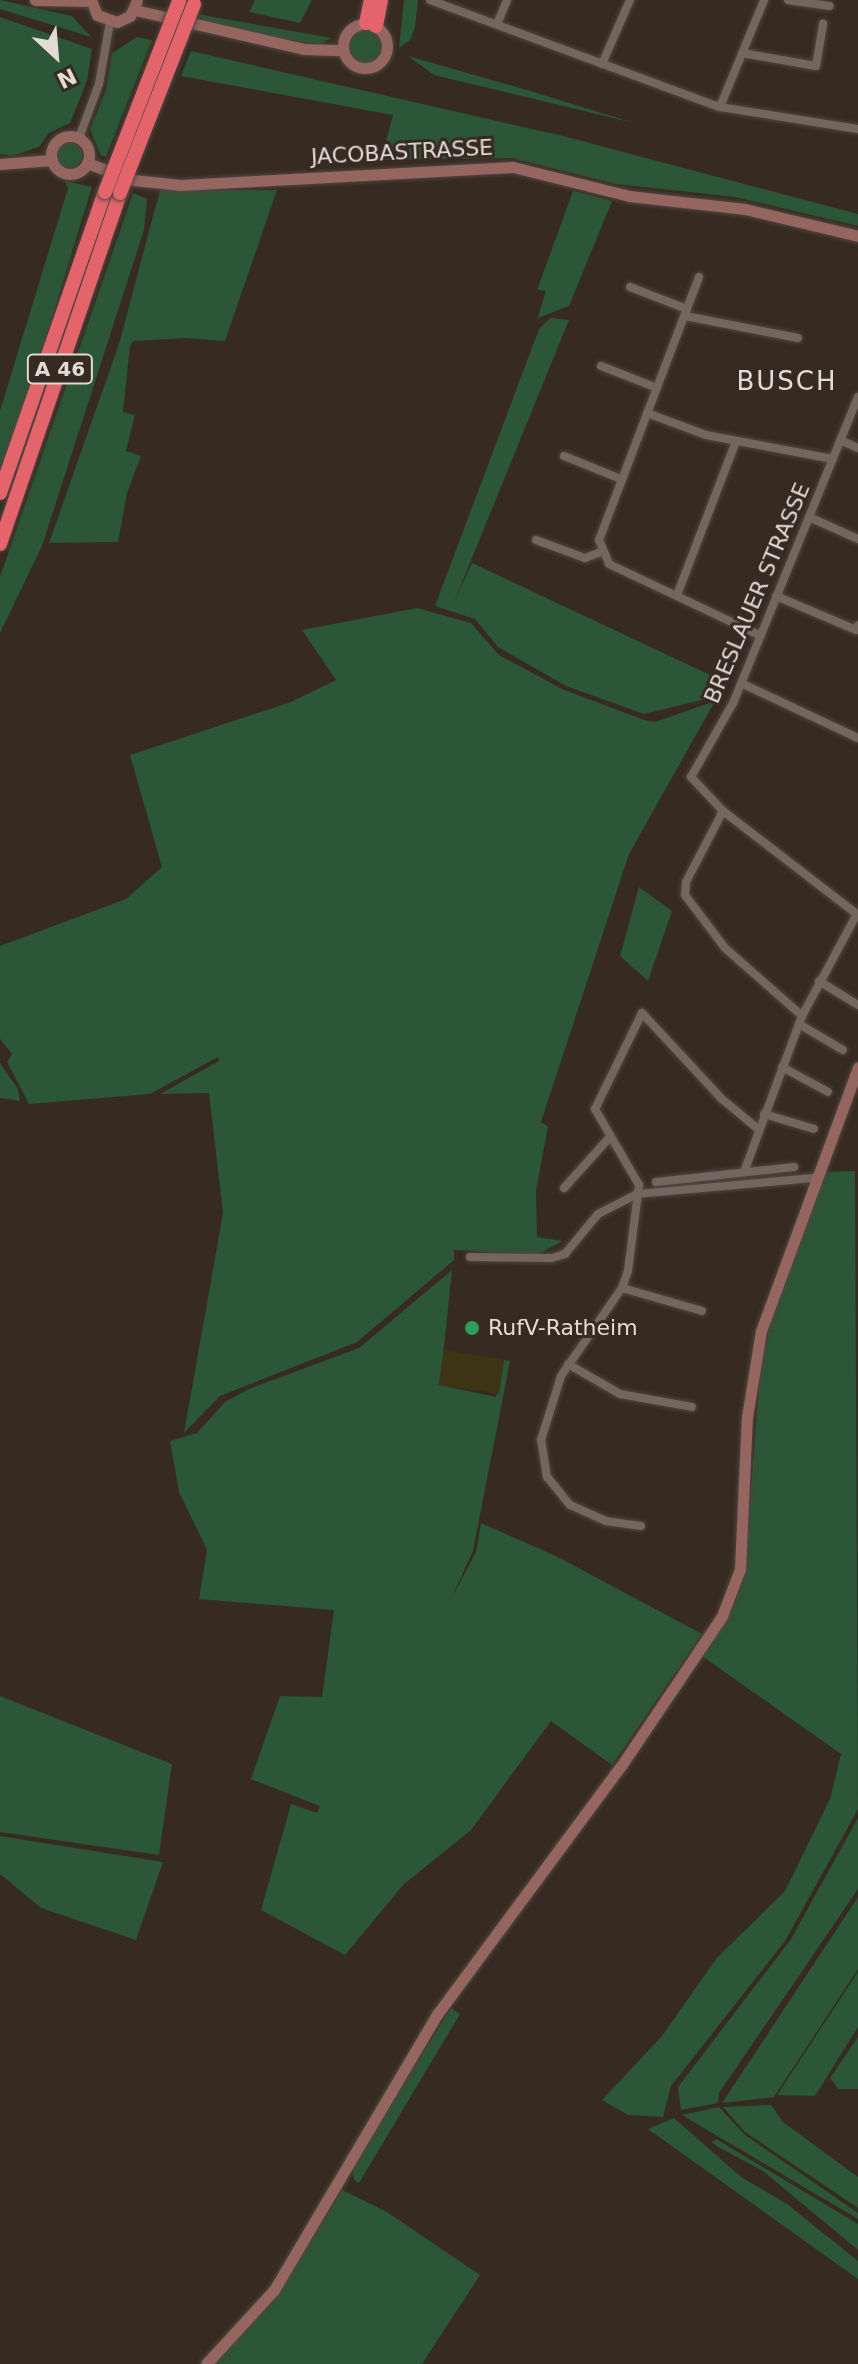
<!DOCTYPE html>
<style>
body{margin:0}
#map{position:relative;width:858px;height:2364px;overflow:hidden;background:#362a21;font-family:"DejaVu Sans",sans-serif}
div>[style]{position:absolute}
.green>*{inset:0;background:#2b5637}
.round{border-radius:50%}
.sand>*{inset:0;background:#3c3413;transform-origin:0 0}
.roads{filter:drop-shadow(0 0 2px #50463f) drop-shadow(0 0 2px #50463f)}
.street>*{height:8px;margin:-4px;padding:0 4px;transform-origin:4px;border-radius:4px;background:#74665c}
.secondary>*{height:11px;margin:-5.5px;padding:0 5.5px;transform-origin:5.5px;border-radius:5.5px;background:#956560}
.secondary>.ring{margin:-5.5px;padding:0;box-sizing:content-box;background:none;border:11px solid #956560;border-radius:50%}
.highway>*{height:14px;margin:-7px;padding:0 7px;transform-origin:7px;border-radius:7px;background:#e3646b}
.bridges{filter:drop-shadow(0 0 2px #50463f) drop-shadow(0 0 2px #50463f)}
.highway-bridge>*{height:14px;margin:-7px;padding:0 7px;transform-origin:7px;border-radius:7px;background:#e3646b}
.dots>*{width:22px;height:22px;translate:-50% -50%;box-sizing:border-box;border:4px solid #362a21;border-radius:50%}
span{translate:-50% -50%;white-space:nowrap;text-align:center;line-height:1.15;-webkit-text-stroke:6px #362a21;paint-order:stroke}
.shield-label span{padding:2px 6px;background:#362a21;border:2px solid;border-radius:6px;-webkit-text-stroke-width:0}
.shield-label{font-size:20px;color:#e2dad4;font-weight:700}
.street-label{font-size:22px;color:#e2dad4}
.poi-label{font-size:22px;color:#e2dad4}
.left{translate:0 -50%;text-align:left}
.quarter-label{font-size:26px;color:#e2dad4;letter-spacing:2px}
.north{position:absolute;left:16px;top:16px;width:80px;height:80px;-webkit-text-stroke:6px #362a21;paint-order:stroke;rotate:154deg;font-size:22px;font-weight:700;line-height:32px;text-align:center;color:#e2dad4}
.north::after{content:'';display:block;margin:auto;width:28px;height:36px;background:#e2dad4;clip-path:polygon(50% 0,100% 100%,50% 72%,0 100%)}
</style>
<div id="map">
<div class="green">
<div style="clip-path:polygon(0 0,72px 16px,91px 37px,0 9px)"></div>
<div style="clip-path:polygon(255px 0,312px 0,300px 23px,249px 12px)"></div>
<div style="clip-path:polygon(404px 0,418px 0,415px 27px,411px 39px,399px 48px)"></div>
<div style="clip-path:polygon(197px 14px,332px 38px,319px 44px,274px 38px,203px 22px)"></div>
<div style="clip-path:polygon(0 17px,92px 49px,87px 81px,70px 123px,49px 133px,39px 147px,12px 156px,0 154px)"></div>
<div class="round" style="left:349px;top:29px;width:34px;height:34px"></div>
<div style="clip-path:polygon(137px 37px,152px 40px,106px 157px,101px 156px,90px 129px,106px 90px,112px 53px)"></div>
<div style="clip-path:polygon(191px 51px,563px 136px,858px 214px,858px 226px,735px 197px,616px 184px,512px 158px,381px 160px,393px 115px,181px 76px)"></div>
<div style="clip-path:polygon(408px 56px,527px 90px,634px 123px,434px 75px)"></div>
<div class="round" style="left:56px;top:142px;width:26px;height:26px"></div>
<div style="clip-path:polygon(65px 181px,92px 187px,0 487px,0 411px,68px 188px)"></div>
<div style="clip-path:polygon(160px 190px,277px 190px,225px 341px,186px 338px,133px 341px,130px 346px,123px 412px,135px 415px,126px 451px,141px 456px,127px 493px,118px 542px,49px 543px,119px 344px)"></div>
<div style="clip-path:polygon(573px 191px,612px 201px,569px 306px,538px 318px,535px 326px,546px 291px,537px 290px)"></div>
<div style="clip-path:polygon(133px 193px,147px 199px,144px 230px,42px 546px,0 633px,0 577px)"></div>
<div style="clip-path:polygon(550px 318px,569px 320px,454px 602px,472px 563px,725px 682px,718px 696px,644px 714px,566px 686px,498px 647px,475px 619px,435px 606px,539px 329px)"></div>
<div style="clip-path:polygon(417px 608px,471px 623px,499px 655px,562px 689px,644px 720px,655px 722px,715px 701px,629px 854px,541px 1122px,548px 1126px,536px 1191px,537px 1237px,563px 1241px,538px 1254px,454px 1250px,454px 1260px,357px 1342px,220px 1396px,184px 1433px,223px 1213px,209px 1093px,160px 1094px,219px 1061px,218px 1057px,150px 1094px,29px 1104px,7px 1062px,12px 1054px,0 1039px,0 946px,126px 899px,162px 867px,130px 755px,291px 702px,336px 680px,302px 630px)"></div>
<div style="clip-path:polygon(639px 887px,672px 911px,648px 981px,620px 956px)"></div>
<div style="clip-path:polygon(0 1063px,18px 1089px,20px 1101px,0 1098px)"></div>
<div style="clip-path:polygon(855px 1171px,858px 1809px,785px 1941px,671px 2086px,663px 2117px,628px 2115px,602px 2100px,662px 2036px,716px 1959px,785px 1891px,830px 1799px,841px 1754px,702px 1656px,731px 1612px,744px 1578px,761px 1362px,777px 1297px,821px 1172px)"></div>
<div style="clip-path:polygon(452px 1270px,440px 1385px,496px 1397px,504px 1360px,510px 1361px,473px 1551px,450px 1601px,476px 1552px,481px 1523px,556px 1556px,702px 1634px,612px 1765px,551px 1721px,471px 1830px,403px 1885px,345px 1955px,261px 1910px,291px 1804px,317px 1813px,320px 1806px,251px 1779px,280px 1696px,322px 1697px,334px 1610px,199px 1599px,207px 1550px,179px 1492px,170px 1441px,197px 1433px,225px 1402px,251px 1388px,359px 1348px)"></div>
<div style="clip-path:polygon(0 1696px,172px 1764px,159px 1855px,0 1832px)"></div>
<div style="clip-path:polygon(858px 1818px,858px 1889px,719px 2093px,718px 2103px,681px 2110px,678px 2087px,791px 1939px)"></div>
<div style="clip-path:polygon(0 1836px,163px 1862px,136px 1940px,41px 1908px,0 1874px)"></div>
<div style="clip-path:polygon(858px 1897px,858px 1969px,774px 2097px,722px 2103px)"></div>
<div style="clip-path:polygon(858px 1972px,858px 2027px,815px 2096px,777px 2095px)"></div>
<div style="clip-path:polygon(451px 2008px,460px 2014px,359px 2183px,354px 2180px,352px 2167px)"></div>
<div style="clip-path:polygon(858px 2037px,858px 2089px,838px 2089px,830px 2078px)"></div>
<div style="clip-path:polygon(771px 2105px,783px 2122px,858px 2177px,858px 2208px,745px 2132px,723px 2107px)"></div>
<div style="clip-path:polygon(719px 2107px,745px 2135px,858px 2213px,858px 2219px,682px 2115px)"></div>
<div style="clip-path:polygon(674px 2118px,741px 2177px,787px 2204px,858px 2261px,858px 2279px,648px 2129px)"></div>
<div style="clip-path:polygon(716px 2139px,858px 2224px,858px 2250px,763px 2171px,718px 2147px,712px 2142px)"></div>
<div style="clip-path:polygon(342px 2190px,387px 2212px,480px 2275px,422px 2364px,214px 2364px,286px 2282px)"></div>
</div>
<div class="sand">
<div style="left:444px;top:1350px;width:61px;height:35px;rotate:9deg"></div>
</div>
<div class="roads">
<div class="street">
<div style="left:430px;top:0;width:309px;rotate:20.3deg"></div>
<div style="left:720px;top:107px;width:140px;rotate:9.1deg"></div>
<div style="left:788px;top:0;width:42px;rotate:8.1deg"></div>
<div style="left:497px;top:24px;width:26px;rotate:-67deg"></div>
<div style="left:742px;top:53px;width:75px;rotate:10deg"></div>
<div style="left:816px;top:66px;width:43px;rotate:-80.5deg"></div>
<div style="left:602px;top:64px;width:70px;rotate:-66.4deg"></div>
<div style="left:720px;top:107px;width:116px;rotate:-67.6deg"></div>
<div style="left:79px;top:138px;width:58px;rotate:-69.7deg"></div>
<div style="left:99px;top:84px;width:63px;rotate:-79.9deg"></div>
<div style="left:699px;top:277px;width:281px;rotate:110.8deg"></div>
<div style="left:599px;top:540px;width:26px;rotate:67deg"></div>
<div style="left:609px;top:564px;width:168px;rotate:25.3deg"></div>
<div style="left:630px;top:287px;width:61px;rotate:21.1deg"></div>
<div style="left:685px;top:316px;width:115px;rotate:11deg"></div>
<div style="left:601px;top:366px;width:60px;rotate:21.4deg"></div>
<div style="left:858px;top:397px;width:331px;rotate:112.2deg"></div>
<div style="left:733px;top:703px;width:85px;rotate:119.6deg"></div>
<div style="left:691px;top:777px;width:47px;rotate:46.7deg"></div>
<div style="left:723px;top:811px;width:170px;rotate:37.6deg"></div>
<div style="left:647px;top:413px;width:63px;rotate:20.4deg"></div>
<div style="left:706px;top:435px;width:129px;rotate:10.7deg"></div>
<div style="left:840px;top:440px;width:20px;rotate:24deg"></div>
<div style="left:564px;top:456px;width:61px;rotate:22deg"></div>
<div style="left:809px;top:517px;width:54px;rotate:24.2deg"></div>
<div style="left:536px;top:540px;width:52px;rotate:20.2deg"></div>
<div style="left:585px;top:558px;width:17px;rotate:-21deg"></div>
<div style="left:677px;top:595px;width:165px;rotate:-69deg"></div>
<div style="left:776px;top:596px;width:87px;rotate:23deg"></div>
<div style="left:856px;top:630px;width:5px;rotate:-68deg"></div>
<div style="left:741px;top:683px;width:129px;rotate:25.2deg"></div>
<div style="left:723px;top:811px;width:80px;rotate:117.5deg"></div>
<div style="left:686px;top:882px;width:13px;rotate:94deg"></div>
<div style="left:685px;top:895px;width:66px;rotate:53deg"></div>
<div style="left:725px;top:948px;width:103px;rotate:41.4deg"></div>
<div style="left:819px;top:981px;width:46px;rotate:31.6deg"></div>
<div style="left:799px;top:1024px;width:51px;rotate:30.6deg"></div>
<div style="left:782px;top:1067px;width:52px;rotate:28.5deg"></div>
<div style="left:764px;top:1114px;width:52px;rotate:16.7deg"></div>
<div style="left:744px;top:1172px;width:166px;rotate:-69.6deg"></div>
<div style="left:802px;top:1016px;width:116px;rotate:-61.7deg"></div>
<div style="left:656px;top:1182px;width:139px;rotate:-6.2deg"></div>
<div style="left:564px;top:1188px;width:67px;rotate:-48deg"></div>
<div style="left:470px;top:1257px;width:82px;rotate:0.7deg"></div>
<div style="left:552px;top:1258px;width:14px;rotate:-17deg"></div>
<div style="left:565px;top:1254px;width:52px;rotate:-50.5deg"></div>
<div style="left:598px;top:1214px;width:44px;rotate:-27.1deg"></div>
<div style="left:637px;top:1194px;width:178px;rotate:-5.2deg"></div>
<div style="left:622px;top:1288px;width:83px;rotate:16deg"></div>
<div style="left:568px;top:1364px;width:60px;rotate:30deg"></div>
<div style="left:620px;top:1394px;width:73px;rotate:10.2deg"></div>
<div style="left:641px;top:1526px;width:35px;rotate:-172deg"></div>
<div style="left:606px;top:1521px;width:39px;rotate:-156deg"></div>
<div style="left:570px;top:1505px;width:36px;rotate:-129deg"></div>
<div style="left:547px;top:1477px;width:37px;rotate:-99deg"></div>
<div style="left:541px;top:1440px;width:67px;rotate:-72.6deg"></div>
<div style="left:561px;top:1376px;width:107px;rotate:-55.3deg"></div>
<div style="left:622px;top:1288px;width:18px;rotate:-71deg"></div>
<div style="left:628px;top:1271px;width:87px;rotate:-82.7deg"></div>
<div style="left:639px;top:1185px;width:88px;rotate:-120.1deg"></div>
<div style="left:595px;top:1109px;width:107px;rotate:-63.9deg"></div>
<div style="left:642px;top:1013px;width:117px;rotate:47.1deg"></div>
<div style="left:722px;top:1099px;width:47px;rotate:39.8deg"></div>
</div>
<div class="secondary">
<div style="left:35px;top:0;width:56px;rotate:1deg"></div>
<div style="left:91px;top:0;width:16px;rotate:68deg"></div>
<div style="left:97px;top:15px;width:21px;rotate:19deg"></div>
<div style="left:117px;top:22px;width:14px;rotate:-25deg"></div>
<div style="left:130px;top:16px;width:17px;rotate:-66deg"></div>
<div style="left:135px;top:10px;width:173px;rotate:13deg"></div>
<div style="left:304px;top:49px;width:38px;rotate:2deg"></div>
<div class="ring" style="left:343px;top:24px;width:33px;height:33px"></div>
<div class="ring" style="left:51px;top:136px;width:27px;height:27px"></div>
<div style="left:87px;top:163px;width:49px;rotate:20.3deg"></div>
<div style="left:133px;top:180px;width:48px;rotate:5.9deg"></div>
<div style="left:181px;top:185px;width:332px;rotate:-3.1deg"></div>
<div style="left:513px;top:167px;width:120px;rotate:14deg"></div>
<div style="left:629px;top:196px;width:117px;rotate:6.4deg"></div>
<div style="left:745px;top:209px;width:116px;rotate:13.4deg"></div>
<div style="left:0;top:164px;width:52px;rotate:-4.4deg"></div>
<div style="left:206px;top:2364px;width:100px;rotate:-47.4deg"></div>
<div style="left:274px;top:2290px;width:322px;rotate:-59.4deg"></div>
<div style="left:438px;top:2013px;width:307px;rotate:-53.5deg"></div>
<div style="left:621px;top:1766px;width:181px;rotate:-56deg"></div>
<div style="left:722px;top:1616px;width:50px;rotate:-69deg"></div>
<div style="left:740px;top:1569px;width:152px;rotate:-87.4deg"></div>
<div style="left:747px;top:1417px;width:87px;rotate:-80.8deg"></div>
<div style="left:761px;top:1331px;width:281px;rotate:-69.8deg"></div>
</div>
<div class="highway">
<div style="left:366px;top:23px;width:24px;rotate:-78deg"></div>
<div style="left:376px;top:26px;width:26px;rotate:-79deg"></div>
<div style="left:0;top:493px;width:319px;rotate:-70.8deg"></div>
<div style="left:0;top:544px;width:371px;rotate:-71.1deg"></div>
</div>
</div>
<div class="bridges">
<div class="highway-bridge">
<div style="left:105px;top:192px;width:205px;rotate:-68.8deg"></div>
<div style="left:120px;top:193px;width:203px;rotate:-68.6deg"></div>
</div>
</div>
<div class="dots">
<div style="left:472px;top:1328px;background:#2e9e5b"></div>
</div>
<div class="shield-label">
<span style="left:60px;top:369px">A 46</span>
</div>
<div class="street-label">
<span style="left:402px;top:152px;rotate:-3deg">JACOBASTRASSE</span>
<span style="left:757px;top:593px;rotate:-67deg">BRESLAUER STRASSE</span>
</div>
<div class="poi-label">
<span class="left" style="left:488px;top:1328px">RufV-Ratheim</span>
</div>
<div class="quarter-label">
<span style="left:787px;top:382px">BUSCH</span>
</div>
<div class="north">N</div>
</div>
